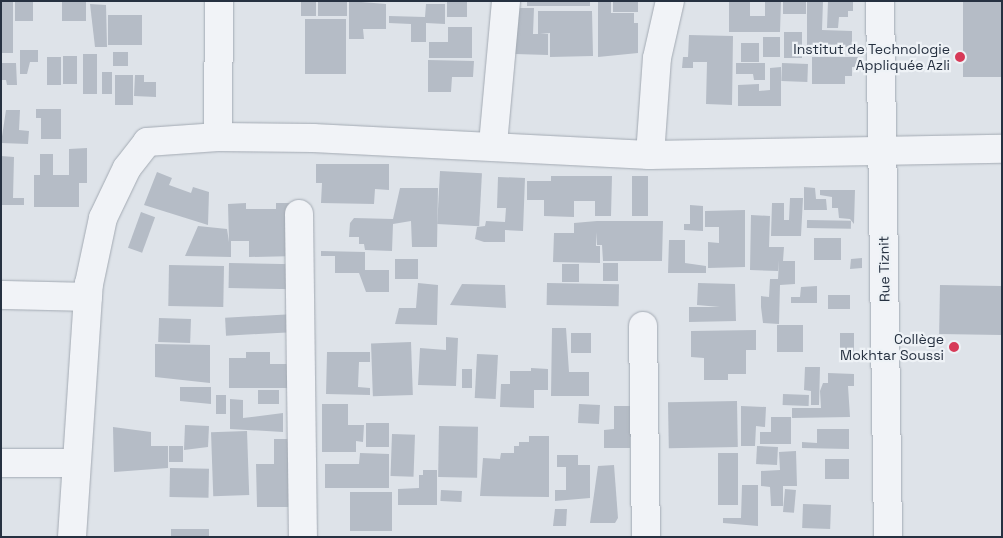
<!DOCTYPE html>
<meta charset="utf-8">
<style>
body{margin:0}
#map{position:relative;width:1003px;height:538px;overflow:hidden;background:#dee3e9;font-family:"Space Grotesk",sans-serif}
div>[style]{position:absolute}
.building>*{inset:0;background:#b5bcc6;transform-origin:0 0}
.roads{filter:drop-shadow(0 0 1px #a3aab3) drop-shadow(0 0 1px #a3aab3)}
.minor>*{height:28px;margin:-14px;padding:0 14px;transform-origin:14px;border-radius:14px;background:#f1f3f7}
.dots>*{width:14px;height:14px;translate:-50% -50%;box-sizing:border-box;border:2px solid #eef2f6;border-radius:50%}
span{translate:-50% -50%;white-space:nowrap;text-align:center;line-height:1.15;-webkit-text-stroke:4.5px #eef2f6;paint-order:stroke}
.poi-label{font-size:14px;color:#263141}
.right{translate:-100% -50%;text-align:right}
.street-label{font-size:14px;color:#263141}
.frame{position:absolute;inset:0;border:2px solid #263141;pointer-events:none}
</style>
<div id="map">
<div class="building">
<div style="left:1px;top:1px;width:12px;height:52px"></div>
<div style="left:15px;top:1px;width:18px;height:20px"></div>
<div style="left:62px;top:1px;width:24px;height:20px"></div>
<div style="left:301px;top:1px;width:15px;height:15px"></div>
<div style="left:318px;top:1px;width:29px;height:15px"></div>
<div style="clip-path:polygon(349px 1px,386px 4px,386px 29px,363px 29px,364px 39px,349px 39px)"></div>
<div style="left:447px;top:1px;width:20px;height:16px"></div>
<div style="left:527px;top:1px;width:63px;height:5px"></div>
<div style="clip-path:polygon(598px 1px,611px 1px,611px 13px,634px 13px,634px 23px,638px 23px,638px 53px,598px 57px)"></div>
<div style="left:613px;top:1px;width:25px;height:11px"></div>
<div style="clip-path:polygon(729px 1px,750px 1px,750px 16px,765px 16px,765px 1px,781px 1px,780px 32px,729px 32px)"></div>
<div style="left:783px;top:1px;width:23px;height:13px"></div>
<div style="clip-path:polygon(807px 1px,823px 1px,822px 30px,852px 31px,852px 46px,826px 50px,826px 46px,807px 45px)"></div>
<div style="clip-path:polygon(828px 1px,853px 1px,853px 11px,848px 11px,848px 17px,839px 17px,838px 28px,827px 28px)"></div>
<div style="left:963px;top:1px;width:39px;height:76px"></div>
<div style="clip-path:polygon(90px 4px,106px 5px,107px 47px,95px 47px)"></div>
<div style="clip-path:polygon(426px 4px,445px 4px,445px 24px,426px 23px,426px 42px,411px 42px,411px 24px,389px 23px,389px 16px,425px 17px)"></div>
<div style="clip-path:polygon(516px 8px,534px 8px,533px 34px,538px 34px,538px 11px,592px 11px,593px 56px,550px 57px,550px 33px,540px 34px,548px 34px,548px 55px,515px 54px)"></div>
<div style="left:108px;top:15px;width:34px;height:30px"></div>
<div style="left:305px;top:19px;width:41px;height:55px"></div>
<div style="clip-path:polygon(448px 27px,472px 27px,472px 58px,429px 58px,429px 42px,448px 42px)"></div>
<div style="left:784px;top:32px;width:18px;height:26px"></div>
<div style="clip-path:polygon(689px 35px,733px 36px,732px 105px,706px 104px,707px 62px,693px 62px,693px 68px,682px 68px,683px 57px,688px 57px)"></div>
<div style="left:780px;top:37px;width:20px;height:17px;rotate:90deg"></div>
<div style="left:741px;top:43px;width:18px;height:19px"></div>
<div style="clip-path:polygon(20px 50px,38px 50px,38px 62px,30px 62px,27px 74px,20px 74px)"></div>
<div style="left:113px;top:52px;width:15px;height:14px"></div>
<div style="left:83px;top:54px;width:14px;height:40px"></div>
<div style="left:63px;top:56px;width:14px;height:28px"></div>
<div style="left:47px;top:57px;width:14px;height:28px"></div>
<div style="clip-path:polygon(812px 57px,858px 57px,858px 67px,852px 67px,852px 76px,845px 76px,845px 84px,812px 84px)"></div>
<div style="clip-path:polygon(428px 60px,474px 61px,473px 77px,452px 77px,451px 92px,428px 92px)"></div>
<div style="clip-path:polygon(1px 63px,16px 63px,17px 85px,7px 85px,6px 80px,1px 80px)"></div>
<div style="clip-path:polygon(736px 63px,765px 63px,765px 80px,754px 80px,753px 74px,736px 74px)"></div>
<div style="left:782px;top:63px;width:26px;height:18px;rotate:2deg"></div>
<div style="clip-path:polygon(781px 67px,781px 106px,738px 106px,738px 85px,759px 84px,759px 91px,770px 90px,770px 68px)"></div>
<div style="left:102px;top:72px;width:10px;height:22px"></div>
<div style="left:115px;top:75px;width:18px;height:30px"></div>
<div style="clip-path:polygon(135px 75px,144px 75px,144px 82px,156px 82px,156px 97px,134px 96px)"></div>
<div style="clip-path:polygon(36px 109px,61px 109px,61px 139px,41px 139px,41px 118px,36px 118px)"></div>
<div style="clip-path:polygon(6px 110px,20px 110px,19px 130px,29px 131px,28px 144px,1px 143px)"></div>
<div style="clip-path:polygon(87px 148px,87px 183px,79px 183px,79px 207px,34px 207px,34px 175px,40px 175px,40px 154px,53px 154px,53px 175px,69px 175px,69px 149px)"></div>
<div style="clip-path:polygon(1px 156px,14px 157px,13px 198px,24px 198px,24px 205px,1px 205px)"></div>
<div style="clip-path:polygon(316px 164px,389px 164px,389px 190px,375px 189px,374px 204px,321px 203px,322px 183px,316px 183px)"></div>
<div style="left:440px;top:171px;width:42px;height:53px;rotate:3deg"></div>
<div style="clip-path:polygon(157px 172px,172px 178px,169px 185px,191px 193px,193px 187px,209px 192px,208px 225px,144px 205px)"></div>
<div style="clip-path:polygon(551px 176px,612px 176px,611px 216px,595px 216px,595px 201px,574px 201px,574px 217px,544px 216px,544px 200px,527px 200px,527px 181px,551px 181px)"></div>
<div style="left:632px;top:176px;width:16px;height:40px"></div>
<div style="clip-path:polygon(498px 177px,525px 178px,523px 231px,505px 230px,505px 242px,484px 242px,475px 239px,477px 227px,485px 226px,486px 221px,505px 222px,506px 208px,497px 208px)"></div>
<div style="clip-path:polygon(804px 187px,815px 188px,816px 199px,826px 199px,827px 210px,804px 210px)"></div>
<div style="clip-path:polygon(400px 188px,438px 188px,437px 247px,412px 247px,411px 221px,393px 224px,392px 251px,365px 250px,364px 244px,359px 244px,359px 237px,349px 237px,350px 223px,354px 218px,393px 219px)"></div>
<div style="clip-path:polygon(820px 190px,855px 190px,854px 224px,850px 219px,839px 218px,838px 208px,832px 208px,832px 197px,820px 195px)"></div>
<div style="clip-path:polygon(790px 198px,803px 198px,801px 236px,771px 236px,772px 203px,784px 203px,784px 220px,789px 220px)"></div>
<div style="clip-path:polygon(246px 203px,246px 209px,276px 209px,276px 203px,296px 203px,297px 256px,249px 257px,249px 241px,231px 241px,231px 257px,185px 256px,198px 226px,227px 229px,229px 242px,228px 204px)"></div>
<div style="clip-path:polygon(690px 205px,703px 206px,703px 231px,684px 230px,684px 224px,690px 224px)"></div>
<div style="clip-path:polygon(745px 210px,745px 267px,708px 268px,708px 242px,719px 243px,719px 227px,705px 227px,705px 211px)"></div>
<div style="left:141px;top:212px;width:15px;height:38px;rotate:20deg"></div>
<div style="clip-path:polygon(751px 215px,770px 216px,769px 247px,784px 247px,783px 261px,795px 261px,795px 284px,780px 285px,779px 324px,763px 323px,761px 307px,761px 296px,769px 297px,770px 279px,778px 279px,779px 260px,778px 271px,750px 270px)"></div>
<div style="left:807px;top:220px;width:44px;height:8px;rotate:1deg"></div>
<div style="clip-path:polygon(597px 221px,663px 221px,662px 261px,603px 261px,602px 245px,597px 245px,596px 232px,596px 246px,600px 246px,600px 263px,553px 262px,554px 233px,574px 233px,574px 223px)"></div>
<div style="left:814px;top:238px;width:27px;height:22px"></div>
<div style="clip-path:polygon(669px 240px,685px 240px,685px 263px,706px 266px,706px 273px,668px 273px)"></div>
<div style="clip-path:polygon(321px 251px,365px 252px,365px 270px,389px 270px,389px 292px,366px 292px,359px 273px,335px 273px,335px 256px,321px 256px)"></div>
<div style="clip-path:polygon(862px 258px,862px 268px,850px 269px,851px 259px)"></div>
<div style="left:395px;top:259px;width:23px;height:20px"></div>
<div style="left:229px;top:263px;width:66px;height:25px;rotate:1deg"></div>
<div style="left:603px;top:263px;width:15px;height:18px"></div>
<div style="left:579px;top:264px;width:18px;height:17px;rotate:90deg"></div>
<div style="left:169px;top:265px;width:55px;height:41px;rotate:1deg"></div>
<div style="clip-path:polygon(418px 283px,438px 285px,437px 325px,395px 324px,399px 308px,416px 308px)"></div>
<div style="left:547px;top:283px;width:72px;height:22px;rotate:1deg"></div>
<div style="clip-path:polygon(698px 283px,735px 284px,736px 321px,689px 322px,689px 307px,720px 307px,697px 305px)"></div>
<div style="clip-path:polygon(462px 284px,505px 285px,506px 308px,450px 305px)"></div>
<div style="left:940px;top:285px;width:62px;height:49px;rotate:1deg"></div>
<div style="clip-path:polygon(817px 286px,817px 303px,791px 303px,791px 297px,800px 297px,801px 287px)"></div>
<div style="left:828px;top:295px;width:22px;height:14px"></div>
<div style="left:295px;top:314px;width:18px;height:70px;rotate:87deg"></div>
<div style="left:159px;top:318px;width:32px;height:24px;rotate:2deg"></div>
<div style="left:777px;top:325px;width:26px;height:27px"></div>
<div style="clip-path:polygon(552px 328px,566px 328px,569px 372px,589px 372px,589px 396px,551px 396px)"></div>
<div style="clip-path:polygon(756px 330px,756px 350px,746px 350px,746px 374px,728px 374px,728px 380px,704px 380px,704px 358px,691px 357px,691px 331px)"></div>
<div style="left:571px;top:333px;width:20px;height:20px"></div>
<div style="left:840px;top:333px;width:14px;height:20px"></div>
<div style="clip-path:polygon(446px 337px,458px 338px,456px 386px,418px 385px,420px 348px,446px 350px)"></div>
<div style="left:411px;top:342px;width:53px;height:40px;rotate:88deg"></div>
<div style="clip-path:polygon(155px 344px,210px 345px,210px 383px,155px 377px)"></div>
<div style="clip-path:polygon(246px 352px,270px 352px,270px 364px,298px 364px,298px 388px,229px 388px,229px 358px,246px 358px)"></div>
<div style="clip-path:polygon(327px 352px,370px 352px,370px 362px,359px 362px,358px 387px,370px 388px,370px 395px,326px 394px)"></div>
<div style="left:477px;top:354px;width:21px;height:44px;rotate:3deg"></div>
<div style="clip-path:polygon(805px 367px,820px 367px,819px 405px,811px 405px,811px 391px,804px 390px)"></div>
<div style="clip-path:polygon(531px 368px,548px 369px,548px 390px,534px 390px,534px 408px,500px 407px,501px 384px,510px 384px,510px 371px,531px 371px)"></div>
<div style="left:462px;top:369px;width:10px;height:19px"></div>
<div style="clip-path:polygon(828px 373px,854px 374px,854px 386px,848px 386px,850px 417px,792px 418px,792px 408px,821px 408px,820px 391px,823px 383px,828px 383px)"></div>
<div style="clip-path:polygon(180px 387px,211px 387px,211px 404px,180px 401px)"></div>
<div style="left:258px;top:390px;width:21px;height:14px"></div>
<div style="left:783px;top:394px;width:26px;height:11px;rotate:2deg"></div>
<div style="left:216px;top:395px;width:10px;height:19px"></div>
<div style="clip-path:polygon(230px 399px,243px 400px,243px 418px,283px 413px,283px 432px,230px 429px)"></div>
<div style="left:737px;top:401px;width:46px;height:69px;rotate:89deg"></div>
<div style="clip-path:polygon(322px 404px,348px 404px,348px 425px,364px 425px,363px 442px,356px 441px,356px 452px,322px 452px)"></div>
<div style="left:579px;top:404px;width:21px;height:19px;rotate:3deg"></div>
<div style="clip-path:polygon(614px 406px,635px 406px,635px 437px,630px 437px,630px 448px,604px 448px,604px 430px,614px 429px)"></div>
<div style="clip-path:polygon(741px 406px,766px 407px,765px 427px,756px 426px,755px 446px,741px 446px)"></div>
<div style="clip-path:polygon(771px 417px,791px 417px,791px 444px,760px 444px,760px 432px,771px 432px)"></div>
<div style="left:366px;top:423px;width:23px;height:24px"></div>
<div style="clip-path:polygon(185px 425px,209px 426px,208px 447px,184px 450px)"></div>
<div style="left:439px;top:426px;width:39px;height:51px;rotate:1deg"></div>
<div style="clip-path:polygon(113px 427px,151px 432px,151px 446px,168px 446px,168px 468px,114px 472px)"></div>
<div style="clip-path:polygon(817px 429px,849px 429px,849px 449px,802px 448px,802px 442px,817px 443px)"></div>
<div style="left:247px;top:431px;width:64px;height:36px;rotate:88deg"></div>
<div style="left:392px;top:434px;width:23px;height:42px;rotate:2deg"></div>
<div style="clip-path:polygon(529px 436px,549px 436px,549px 497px,480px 496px,483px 458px,500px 459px,501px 453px,514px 453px,514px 446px,519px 446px,519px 442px,529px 442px)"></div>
<div style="clip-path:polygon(274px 439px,298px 439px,298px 507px,257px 507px,256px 464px,274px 464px)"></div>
<div style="left:169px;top:446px;width:14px;height:16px"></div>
<div style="left:757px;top:446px;width:21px;height:18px;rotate:3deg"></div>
<div style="clip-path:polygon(796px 451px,797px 486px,783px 486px,783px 506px,771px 506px,770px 487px,761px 486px,761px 471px,780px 470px,779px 452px)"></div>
<div style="clip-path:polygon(360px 453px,389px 454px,389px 488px,325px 488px,325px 464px,359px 464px)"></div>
<div style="left:718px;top:453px;width:20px;height:52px"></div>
<div style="clip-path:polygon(557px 455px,578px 455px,578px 465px,590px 465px,590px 498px,555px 501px,555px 490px,566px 490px,566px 467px,557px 467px)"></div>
<div style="left:825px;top:459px;width:24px;height:20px"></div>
<div style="clip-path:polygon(614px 465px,618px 518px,615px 523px,590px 523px,598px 466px)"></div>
<div style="left:170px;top:468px;width:39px;height:29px;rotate:1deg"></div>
<div style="clip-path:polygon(423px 470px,437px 470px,437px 505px,398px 505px,398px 489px,419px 488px,419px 475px,423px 475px)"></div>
<div style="clip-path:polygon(742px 485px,758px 485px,758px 526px,723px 523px,723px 518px,741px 518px)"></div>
<div style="left:785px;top:489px;width:11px;height:23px;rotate:5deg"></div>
<div style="left:441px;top:490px;width:21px;height:11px;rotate:3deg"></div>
<div style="left:350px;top:492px;width:42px;height:39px"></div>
<div style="left:803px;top:504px;width:28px;height:24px;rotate:2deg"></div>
<div style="clip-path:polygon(555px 509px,567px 509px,566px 526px,553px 526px)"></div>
<div style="left:171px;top:529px;width:38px;height:8px"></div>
</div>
<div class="roads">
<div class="minor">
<div style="left:880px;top:1px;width:536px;rotate:89.14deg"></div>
<div style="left:218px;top:137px;width:136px;rotate:-89.6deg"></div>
<div style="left:493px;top:144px;width:144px;rotate:-84.8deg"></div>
<div style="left:650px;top:155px;width:97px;rotate:-85.9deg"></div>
<div style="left:657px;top:58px;width:58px;rotate:-77.2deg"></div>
<div style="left:299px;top:214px;width:323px;rotate:89.3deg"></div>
<div style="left:1px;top:295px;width:87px;rotate:1.3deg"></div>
<div style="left:643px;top:326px;width:211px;rotate:89.2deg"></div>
<div style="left:1px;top:463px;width:73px"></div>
<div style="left:72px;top:537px;width:254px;rotate:-86.2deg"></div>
<div style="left:89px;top:284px;width:67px;rotate:-78deg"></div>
<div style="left:103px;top:218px;width:55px;rotate:-64.4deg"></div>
<div style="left:127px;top:168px;width:33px;rotate:-52deg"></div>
<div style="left:147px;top:142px;width:71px;rotate:-4deg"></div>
<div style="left:218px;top:137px;width:95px;rotate:0.6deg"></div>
<div style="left:313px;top:138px;width:337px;rotate:2.9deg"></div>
<div style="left:650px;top:155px;width:352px;rotate:-1deg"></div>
</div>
</div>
<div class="dots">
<div style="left:960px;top:57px;background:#d73a58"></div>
<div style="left:954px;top:347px;background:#d73a58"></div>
</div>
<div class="poi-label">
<span class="right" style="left:950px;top:57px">Institut de Technologie<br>Appliquée Azli</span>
<span class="right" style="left:944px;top:347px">Collège<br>Mokhtar Soussi</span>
</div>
<div class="street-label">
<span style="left:884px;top:269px;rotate:-91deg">Rue Tiznit</span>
</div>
<div class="frame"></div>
</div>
